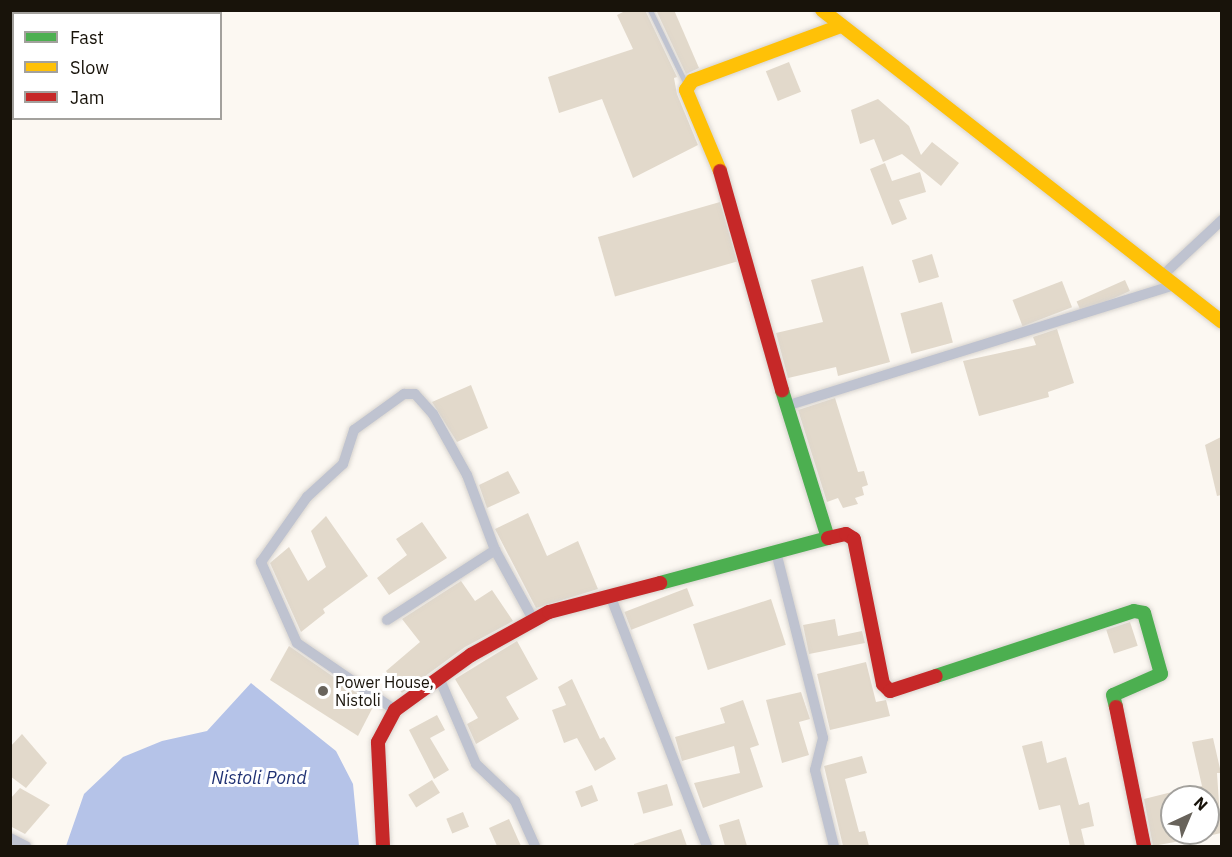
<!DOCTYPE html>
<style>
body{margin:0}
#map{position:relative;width:1232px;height:857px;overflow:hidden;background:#fcf8f2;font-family:"IBM Plex Sans",sans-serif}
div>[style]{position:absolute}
.water>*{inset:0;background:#b5c3e8}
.building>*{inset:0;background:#e2d9cb;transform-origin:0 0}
.roads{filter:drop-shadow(0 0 2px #d7d3ce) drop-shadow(0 0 2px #d7d3ce)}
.lane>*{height:5px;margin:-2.5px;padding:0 2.5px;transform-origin:2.5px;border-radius:2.5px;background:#bfc3d0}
.street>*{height:10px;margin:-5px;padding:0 5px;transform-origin:5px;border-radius:5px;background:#bfc3d0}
.fast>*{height:14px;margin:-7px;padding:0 7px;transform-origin:7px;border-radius:7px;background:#4caf50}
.slow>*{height:14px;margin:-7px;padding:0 7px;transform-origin:7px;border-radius:7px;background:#ffc107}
.jam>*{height:14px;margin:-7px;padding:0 7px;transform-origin:7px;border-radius:7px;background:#c62828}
.dots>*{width:16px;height:16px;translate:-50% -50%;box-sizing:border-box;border:3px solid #fff;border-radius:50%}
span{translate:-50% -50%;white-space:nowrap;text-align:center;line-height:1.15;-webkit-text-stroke:6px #fff;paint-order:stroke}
.poi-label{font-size:16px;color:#18130a}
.left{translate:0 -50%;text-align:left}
.water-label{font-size:18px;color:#203274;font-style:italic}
.frame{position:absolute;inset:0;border:12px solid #18130a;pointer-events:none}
.legend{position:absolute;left:12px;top:12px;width:210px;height:108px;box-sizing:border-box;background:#fff;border:2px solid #a3a19d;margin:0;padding:8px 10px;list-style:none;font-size:18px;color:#18130a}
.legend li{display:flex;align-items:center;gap:12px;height:30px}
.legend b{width:30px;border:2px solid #a3a19d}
.north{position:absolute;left:1160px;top:785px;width:60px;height:60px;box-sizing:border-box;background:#fff;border:2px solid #a3a19d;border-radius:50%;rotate:44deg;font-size:16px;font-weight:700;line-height:24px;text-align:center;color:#18130a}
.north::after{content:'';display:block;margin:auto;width:21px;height:27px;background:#68635b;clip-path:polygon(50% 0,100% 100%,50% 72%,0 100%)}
</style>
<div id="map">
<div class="water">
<div style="clip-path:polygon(251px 683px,336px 751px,353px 784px,359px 846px,66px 846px,84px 794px,123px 757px,162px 741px,207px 731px)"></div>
</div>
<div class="building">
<div style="clip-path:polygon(627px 10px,645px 10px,677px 77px,674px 78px,677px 94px,698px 145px,633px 178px,602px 99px,559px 113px,548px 77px,633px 49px,617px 15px)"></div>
<div style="clip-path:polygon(656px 10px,674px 10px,699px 68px,686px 74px)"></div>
<div style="left:789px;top:62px;width:32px;height:25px;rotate:68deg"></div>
<div style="clip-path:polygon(878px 99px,909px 126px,921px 155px,932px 142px,959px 163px,941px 186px,902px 154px,883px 162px,874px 139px,860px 144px,851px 110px)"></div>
<div style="clip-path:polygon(885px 163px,892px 181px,920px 172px,926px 192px,899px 200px,907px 219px,892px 225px,870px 169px)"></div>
<div style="left:720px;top:202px;width:62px;height:127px;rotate:74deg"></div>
<div style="left:932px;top:254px;width:24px;height:21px;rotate:73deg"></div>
<div style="clip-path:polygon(863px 266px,890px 362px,838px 376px,836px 367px,788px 378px,776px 333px,823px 322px,811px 280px)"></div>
<div style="left:1125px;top:280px;width:12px;height:53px;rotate:66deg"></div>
<div style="left:1062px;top:281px;width:28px;height:53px;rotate:69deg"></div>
<div style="left:942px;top:302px;width:42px;height:43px;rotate:75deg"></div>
<div style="clip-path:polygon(1057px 329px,1074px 383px,1048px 392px,1049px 397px,979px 416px,963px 361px,1036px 345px,1033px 337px)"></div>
<div style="clip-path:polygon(471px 385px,488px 428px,457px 442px,432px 402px)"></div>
<div style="clip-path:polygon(835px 398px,858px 472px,864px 471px,868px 485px,862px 487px,864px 495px,855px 498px,858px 504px,843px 508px,838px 498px,827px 502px,798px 410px)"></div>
<div style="clip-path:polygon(1221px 437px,1221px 495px,1217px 496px,1205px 445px)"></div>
<div style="clip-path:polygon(508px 471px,520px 493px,487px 508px,479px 485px)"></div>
<div style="clip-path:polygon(528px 513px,547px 556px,578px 541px,598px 589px,536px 608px,495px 529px)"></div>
<div style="clip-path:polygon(326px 516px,368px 576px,323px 609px,325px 613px,301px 632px,270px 563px,289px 547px,308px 581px,326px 567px,311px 531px)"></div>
<div style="clip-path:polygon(422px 522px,447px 558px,389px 595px,377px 578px,407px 555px,396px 539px)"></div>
<div style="clip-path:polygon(461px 581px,475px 601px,492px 590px,513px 621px,465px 647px,402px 693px,386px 671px,420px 642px,402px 619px)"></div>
<div style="left:687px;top:588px;width:19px;height:67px;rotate:69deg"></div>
<div style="left:771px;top:599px;width:48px;height:82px;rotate:72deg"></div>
<div style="clip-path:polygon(835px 619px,838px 636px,862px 631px,865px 643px,809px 654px,803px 625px)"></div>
<div style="left:1130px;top:622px;width:25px;height:25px;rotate:72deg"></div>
<div style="clip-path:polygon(517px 641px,538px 679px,506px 697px,519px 719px,476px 744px,467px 724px,478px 718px,455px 679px)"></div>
<div style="clip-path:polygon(289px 646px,374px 705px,358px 736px,270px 680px)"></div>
<div style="clip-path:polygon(866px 662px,876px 702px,886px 700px,890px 716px,830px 730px,817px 674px)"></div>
<div style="clip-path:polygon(572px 679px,600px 739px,604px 737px,616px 759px,595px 771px,577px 738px,564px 743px,552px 710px,566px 705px,558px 687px)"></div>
<div style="clip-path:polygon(801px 692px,810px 719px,799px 722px,809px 755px,782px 763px,766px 700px)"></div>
<div style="clip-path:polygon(743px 700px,759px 745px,750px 748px,763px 787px,703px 808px,694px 783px,740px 773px,734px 746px,682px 761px,675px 737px,725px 723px,720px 708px)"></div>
<div style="clip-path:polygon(437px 715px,445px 730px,430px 738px,449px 770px,434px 779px,409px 730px)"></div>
<div style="clip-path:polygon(22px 734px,47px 763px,26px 788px,10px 776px,10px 747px)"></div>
<div style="clip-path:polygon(1213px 738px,1221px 773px,1217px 773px,1221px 833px,1208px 836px,1208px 797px,1173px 797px,1173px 792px,1202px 786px,1192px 742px)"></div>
<div style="clip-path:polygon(1042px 741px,1047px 763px,1066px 757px,1079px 805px,1089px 802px,1094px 826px,1081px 829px,1085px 846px,1070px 846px,1060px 805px,1039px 810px,1022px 746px)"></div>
<div style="clip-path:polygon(862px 756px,867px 773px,845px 779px,859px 832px,865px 831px,869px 846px,843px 846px,824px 766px)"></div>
<div style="left:432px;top:780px;width:15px;height:28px;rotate:58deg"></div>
<div style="left:667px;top:784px;width:22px;height:31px;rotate:74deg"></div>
<div style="left:592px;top:785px;width:17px;height:18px;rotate:69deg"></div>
<div style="clip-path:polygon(20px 788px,50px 805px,25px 834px,10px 826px,10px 799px)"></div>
<div style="clip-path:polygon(1172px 792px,1172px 833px,1197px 833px,1197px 838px,1153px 846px,1144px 799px)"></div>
<div style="left:463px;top:812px;width:16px;height:18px;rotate:68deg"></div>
<div style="clip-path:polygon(509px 819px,521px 846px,497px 846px,489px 828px)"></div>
<div style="clip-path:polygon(739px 819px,747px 846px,725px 846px,719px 825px)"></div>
<div style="clip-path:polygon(681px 829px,687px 846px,634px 846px,634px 844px)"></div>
</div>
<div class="roads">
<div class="lane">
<div style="left:650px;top:10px;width:82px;rotate:64.1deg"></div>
</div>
<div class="street">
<div style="left:1162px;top:276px;width:82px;rotate:-43deg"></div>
<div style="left:786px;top:406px;width:406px;rotate:-17.3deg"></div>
<div style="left:776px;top:552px;width:192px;rotate:75.8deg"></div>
<div style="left:823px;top:738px;width:33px;rotate:104deg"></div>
<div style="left:815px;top:770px;width:78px;rotate:76deg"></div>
<div style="left:610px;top:595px;width:269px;rotate:68.9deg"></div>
<div style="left:387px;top:620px;width:129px;rotate:-32.9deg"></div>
<div style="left:440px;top:680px;width:91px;rotate:66.8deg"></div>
<div style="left:476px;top:764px;width:54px;rotate:43.5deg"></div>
<div style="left:515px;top:801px;width:49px;rotate:66deg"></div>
<div style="left:395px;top:710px;width:119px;rotate:-145.6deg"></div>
<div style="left:297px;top:643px;width:89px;rotate:-114deg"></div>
<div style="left:261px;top:562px;width:80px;rotate:-54.7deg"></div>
<div style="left:307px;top:497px;width:49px;rotate:-42.5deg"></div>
<div style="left:343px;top:464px;width:36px;rotate:-72deg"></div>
<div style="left:354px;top:430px;width:62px;rotate:-35.8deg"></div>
<div style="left:404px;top:394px;width:11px"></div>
<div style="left:415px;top:394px;width:27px;rotate:48deg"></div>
<div style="left:433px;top:414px;width:70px;rotate:60.9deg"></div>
<div style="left:467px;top:475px;width:80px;rotate:69.5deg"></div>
<div style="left:495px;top:550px;width:79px;rotate:61.2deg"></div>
<div style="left:10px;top:838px;width:18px;rotate:27deg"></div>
</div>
<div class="fast">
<div style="left:660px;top:583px;width:174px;rotate:-15deg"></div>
<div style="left:828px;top:538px;width:155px;rotate:-107.3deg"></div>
<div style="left:936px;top:676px;width:208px;rotate:-18.2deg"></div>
<div style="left:1134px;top:611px;width:10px;rotate:11deg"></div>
<div style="left:1144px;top:613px;width:63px;rotate:74.4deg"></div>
<div style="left:1161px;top:674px;width:52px;rotate:156.4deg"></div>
<div style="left:1113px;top:695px;width:12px;rotate:76deg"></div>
</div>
<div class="slow">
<div style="left:822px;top:10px;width:507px;rotate:37.95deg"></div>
<div style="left:720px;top:171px;width:88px;rotate:-112.8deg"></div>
<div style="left:686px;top:90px;width:11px;rotate:-56deg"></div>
<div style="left:692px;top:81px;width:159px;rotate:-20.3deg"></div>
</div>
<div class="jam">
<div style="left:720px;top:171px;width:228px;rotate:74.2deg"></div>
<div style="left:828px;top:538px;width:18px;rotate:-13deg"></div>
<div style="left:846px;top:534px;width:9px;rotate:32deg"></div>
<div style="left:854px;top:539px;width:148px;rotate:78.7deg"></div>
<div style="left:883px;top:684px;width:10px;rotate:45deg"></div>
<div style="left:890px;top:691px;width:48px;rotate:-18.1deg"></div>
<div style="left:1116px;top:707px;width:142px;rotate:78.6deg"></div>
<div style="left:383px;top:846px;width:104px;rotate:-92.8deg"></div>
<div style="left:378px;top:742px;width:36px;rotate:-62deg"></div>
<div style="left:395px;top:710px;width:94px;rotate:-35.9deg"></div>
<div style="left:471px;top:655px;width:89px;rotate:-28.9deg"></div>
<div style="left:549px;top:612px;width:115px;rotate:-14.6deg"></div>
</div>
</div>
<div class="dots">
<div style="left:323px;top:691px;background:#68635b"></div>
</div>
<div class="poi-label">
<span class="left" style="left:335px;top:691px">Power House,<br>Nistoli</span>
</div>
<div class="water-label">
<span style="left:259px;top:778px">Nistoli Pond</span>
</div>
<div class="frame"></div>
<ul class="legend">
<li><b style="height:8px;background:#4caf50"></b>Fast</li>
<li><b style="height:8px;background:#ffc107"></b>Slow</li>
<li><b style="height:8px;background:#c62828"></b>Jam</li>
</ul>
<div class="north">N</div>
</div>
